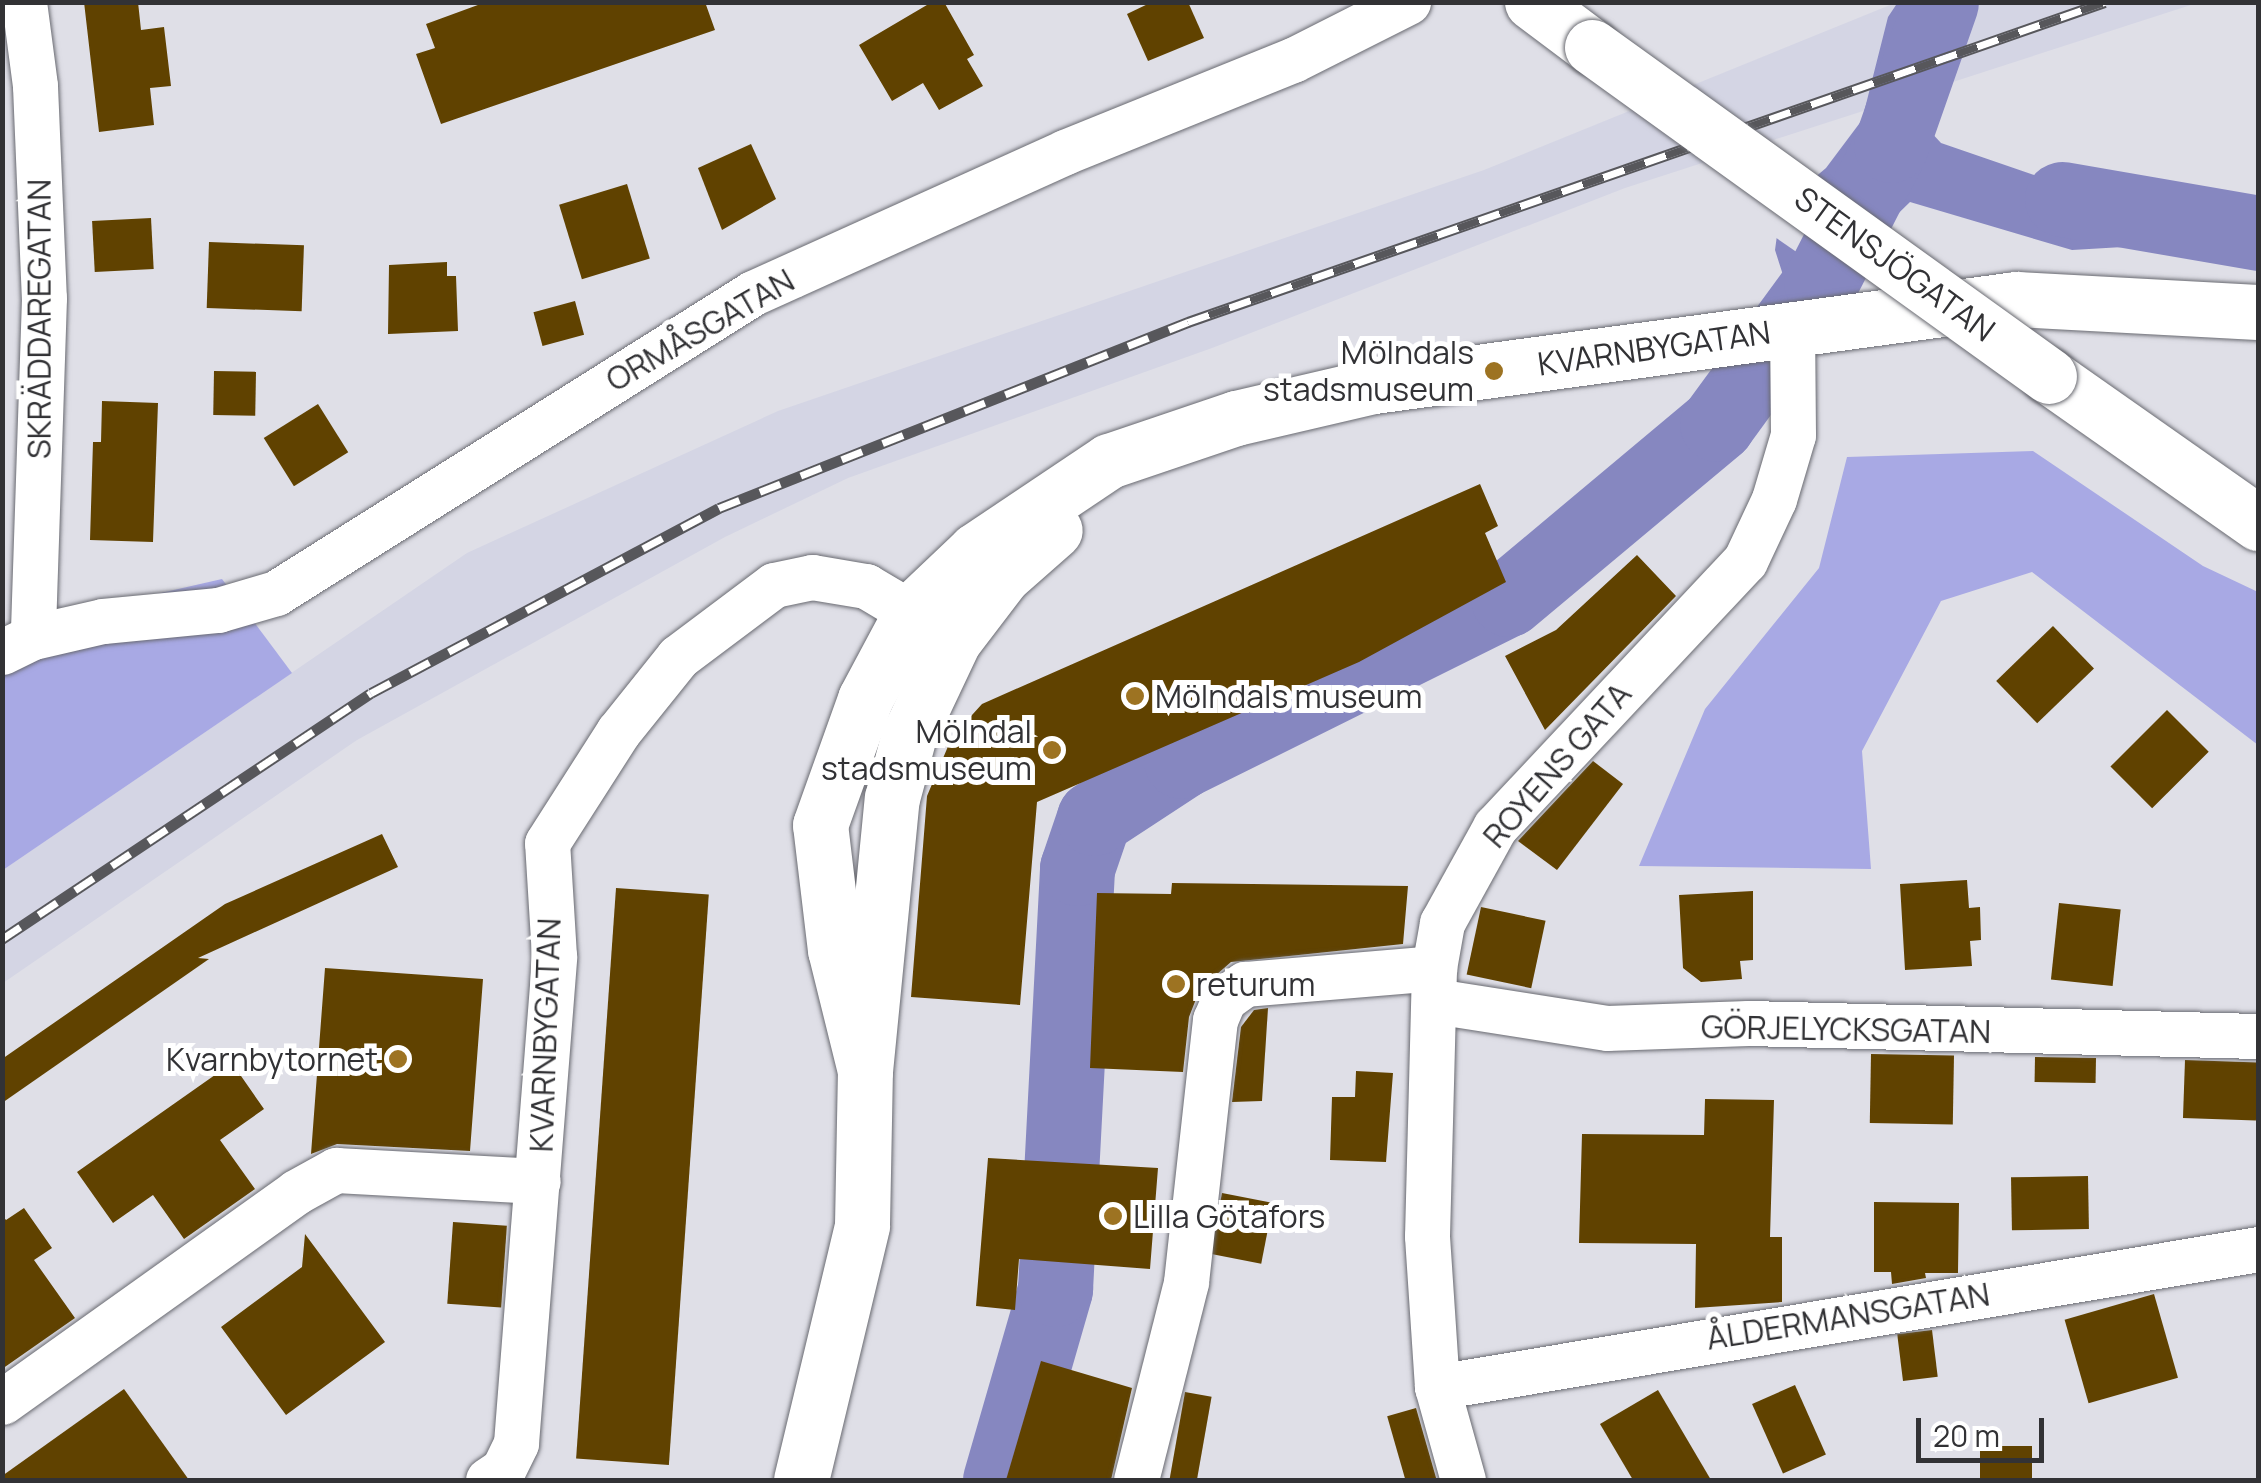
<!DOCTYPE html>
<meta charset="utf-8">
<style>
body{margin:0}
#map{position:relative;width:2261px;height:1483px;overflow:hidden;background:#dfdfe7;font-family:Manrope,sans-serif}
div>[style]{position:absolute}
.built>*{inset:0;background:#d4d5e4}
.forest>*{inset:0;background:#a8a9e4}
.water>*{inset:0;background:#8687c0}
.pier>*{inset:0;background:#dfdfe7}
.river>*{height:75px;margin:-37.5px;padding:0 37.5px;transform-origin:37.5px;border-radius:37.5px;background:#8687c0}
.building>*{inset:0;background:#604200;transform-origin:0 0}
.roads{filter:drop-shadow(0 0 2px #696a71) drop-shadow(0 0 2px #696a71)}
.minor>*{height:45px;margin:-22.5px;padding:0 22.5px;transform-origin:22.5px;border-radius:22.5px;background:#fff}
.tertiary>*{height:55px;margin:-27.5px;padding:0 27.5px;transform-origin:27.5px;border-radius:27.5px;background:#fff}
.rail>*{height:11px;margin-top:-5.5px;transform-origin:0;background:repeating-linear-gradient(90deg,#fff 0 22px,#57575b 0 44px);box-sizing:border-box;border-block:2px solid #57575b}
.bridges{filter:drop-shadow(0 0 2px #696a71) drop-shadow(0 0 2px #696a71)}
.tertiary-bridge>*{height:55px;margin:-27.5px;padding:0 27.5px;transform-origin:27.5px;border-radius:27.5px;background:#fff}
.dots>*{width:28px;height:28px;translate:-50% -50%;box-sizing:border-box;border:5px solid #fff;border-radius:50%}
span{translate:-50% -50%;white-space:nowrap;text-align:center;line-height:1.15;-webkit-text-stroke:10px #fff;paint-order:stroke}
.street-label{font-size:32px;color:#323235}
.poi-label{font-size:32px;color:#323235}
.right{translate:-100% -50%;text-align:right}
.left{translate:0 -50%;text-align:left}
.frame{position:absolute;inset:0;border:5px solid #323235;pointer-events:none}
.scale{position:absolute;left:1916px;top:1418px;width:128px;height:45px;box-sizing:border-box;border:5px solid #323235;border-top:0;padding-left:12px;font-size:30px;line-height:35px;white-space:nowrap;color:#323235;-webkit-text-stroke:8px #fff;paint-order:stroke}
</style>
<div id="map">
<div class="built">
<div style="clip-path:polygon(1895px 3px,2197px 3px,1625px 188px,1212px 348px,848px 478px,725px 537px,357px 740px,3px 983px,3px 870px,467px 553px,778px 411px,1484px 170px)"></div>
</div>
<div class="forest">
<div style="clip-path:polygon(2033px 451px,2203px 566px,2258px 592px,2258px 745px,2032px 572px,1941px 601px,1862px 751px,1871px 869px,1639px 866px,1705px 709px,1819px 568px,1847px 457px)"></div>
<div style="clip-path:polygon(222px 579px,292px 673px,3px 870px,3px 629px)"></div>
</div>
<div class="water">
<div style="clip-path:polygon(1898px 2px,1973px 3px,1928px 129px,1941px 143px,2043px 178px,2147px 192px,2174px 244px,2072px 250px,1910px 202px,1825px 285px,1800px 289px,1783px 275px,1775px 250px,1781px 206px,1826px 168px,1862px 120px,1888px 17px)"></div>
</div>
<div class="pier">
<div style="clip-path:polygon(1777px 203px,1888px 230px,1837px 280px,1772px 235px)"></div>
</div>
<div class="river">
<div style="left:2062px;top:199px;width:199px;rotate:9.8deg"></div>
<div style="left:1000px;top:1480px;width:199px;rotate:-73.9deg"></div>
<div style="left:1055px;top:1289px;width:422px;rotate:-87deg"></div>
<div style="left:1077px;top:868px;width:53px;rotate:-71.2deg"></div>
<div style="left:1094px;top:818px;width:104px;rotate:-33.2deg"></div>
<div style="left:1181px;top:761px;width:365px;rotate:-26.4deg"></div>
<div style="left:1508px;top:599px;width:273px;rotate:-39.9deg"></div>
<div style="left:1717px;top:424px;width:176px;rotate:-53.8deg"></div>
<div style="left:1821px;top:282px;width:154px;rotate:-62.9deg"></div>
<div style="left:1891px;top:145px;width:151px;rotate:-70.7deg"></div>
</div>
<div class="building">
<div style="clip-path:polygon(84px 2px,138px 2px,141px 30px,164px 27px,171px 86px,150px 88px,154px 125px,99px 132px)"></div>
<div style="clip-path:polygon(486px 2px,705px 2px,715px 30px,441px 124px,416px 54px,435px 48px,426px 24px)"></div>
<div style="clip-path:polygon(932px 2px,944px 2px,974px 55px,967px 59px,983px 86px,939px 110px,923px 83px,892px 101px,859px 45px)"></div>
<div style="clip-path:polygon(1152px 2px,1188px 2px,1204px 38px,1148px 61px,1127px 14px)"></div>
<div style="clip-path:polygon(751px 144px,776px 199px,722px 230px,698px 168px)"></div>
<div style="left:627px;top:184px;width:78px;height:71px;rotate:73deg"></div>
<div style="left:151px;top:218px;width:51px;height:59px;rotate:87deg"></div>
<div style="left:209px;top:242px;width:95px;height:66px;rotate:2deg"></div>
<div style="clip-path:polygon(447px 262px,447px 276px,456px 276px,458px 331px,388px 334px,389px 265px)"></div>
<div style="left:575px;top:301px;width:35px;height:43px;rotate:75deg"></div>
<div style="left:214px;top:371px;width:42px;height:44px;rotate:1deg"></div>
<div style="clip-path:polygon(102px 401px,158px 403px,153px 542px,90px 540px,93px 442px,101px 442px)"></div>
<div style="left:318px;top:404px;width:57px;height:64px;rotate:58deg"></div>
<div style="clip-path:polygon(1480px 484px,1498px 526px,1485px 533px,1506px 582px,1359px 662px,1037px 802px,1020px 1005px,911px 997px,927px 796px,952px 737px,982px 704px)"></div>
<div style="clip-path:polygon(1637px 555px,1676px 596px,1545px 730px,1505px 656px,1556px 630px)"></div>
<div style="left:2053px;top:626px;width:59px;height:79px;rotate:46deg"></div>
<div style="left:2167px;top:710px;width:59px;height:80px;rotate:45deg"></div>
<div style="clip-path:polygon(1593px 761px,1623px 784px,1557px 870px,1518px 841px)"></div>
<div style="clip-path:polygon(382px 834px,398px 867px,198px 958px,209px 959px,2px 1103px,2px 1059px,225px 904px)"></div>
<div style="clip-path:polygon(1967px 880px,1969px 908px,1980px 907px,1981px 940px,1970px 941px,1972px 966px,1905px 970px,1900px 884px)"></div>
<div style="clip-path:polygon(1172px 883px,1408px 886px,1403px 944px,1231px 962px,1200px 989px,1189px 1017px,1183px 1072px,1090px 1068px,1097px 893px,1171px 894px)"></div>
<div style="left:616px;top:888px;width:93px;height:572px;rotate:4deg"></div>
<div style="clip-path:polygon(1753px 891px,1753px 960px,1740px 961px,1742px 979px,1701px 982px,1683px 968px,1679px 895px)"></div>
<div style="left:2059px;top:903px;width:62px;height:77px;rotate:6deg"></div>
<div style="left:1481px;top:907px;width:66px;height:69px;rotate:12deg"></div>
<div style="clip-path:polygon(325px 968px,483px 979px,470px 1151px,337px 1144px,311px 1154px)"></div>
<div style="clip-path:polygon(1268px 1008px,1262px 1101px,1232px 1102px,1241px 1027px,1254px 1010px)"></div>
<div style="left:1871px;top:1054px;width:83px;height:69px;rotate:1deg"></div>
<div style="left:2035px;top:1057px;width:61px;height:25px;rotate:1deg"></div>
<div style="left:2185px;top:1060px;width:73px;height:58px;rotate:2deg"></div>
<div style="clip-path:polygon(232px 1063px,264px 1109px,220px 1140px,255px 1189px,184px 1239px,153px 1195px,113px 1223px,77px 1172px)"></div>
<div style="clip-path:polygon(1356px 1071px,1393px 1073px,1386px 1162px,1330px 1160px,1332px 1097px,1355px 1097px)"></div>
<div style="clip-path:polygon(1705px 1099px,1774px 1100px,1770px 1237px,1782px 1237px,1782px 1302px,1695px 1308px,1696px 1244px,1579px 1243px,1582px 1134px,1704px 1135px)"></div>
<div style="clip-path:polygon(988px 1158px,1158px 1168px,1150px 1269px,1019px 1259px,1015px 1310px,976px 1306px)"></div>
<div style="left:2088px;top:1176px;width:53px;height:77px;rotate:89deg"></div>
<div style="left:1222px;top:1193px;width:52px;height:62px;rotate:11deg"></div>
<div style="clip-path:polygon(1874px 1202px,1959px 1203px,1958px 1273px,1925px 1273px,1926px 1278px,1892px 1284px,1891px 1272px,1874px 1272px)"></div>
<div style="clip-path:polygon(24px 1208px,52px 1248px,34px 1260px,75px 1318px,2px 1369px,2px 1215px,6px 1220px)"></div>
<div style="left:453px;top:1222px;width:54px;height:82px;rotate:4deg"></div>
<div style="clip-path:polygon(305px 1234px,385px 1342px,286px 1415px,221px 1327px,302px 1267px)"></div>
<div style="left:2154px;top:1294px;width:87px;height:93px;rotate:74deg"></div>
<div style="left:1932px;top:1330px;width:47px;height:35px;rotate:83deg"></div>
<div style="clip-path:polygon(1041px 1361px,1132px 1388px,1111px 1480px,1006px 1480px)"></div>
<div style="left:1795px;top:1385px;width:76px;height:47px;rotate:66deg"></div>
<div style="clip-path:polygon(124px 1389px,189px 1480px,2px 1480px,2px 1476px)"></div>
<div style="clip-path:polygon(1658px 1390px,1711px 1480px,1633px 1480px,1600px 1424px)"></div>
<div style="left:1185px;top:1392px;width:27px;height:91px;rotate:10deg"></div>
<div style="left:1416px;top:1408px;width:75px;height:30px;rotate:74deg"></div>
<div style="left:1980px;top:1446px;width:52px;height:34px"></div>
</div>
<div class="roads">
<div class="minor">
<div style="left:24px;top:2px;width:85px;rotate:82.5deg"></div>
<div style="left:35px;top:86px;width:212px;rotate:87.6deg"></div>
<div style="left:44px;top:298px;width:339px;rotate:91.9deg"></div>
<div style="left:2px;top:652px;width:34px;rotate:-26deg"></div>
<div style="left:33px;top:637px;width:72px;rotate:-12.9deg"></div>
<div style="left:103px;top:621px;width:116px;rotate:-5.5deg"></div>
<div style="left:218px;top:610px;width:60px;rotate:-16.3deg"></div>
<div style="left:276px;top:593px;width:563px;rotate:-32.17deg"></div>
<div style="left:753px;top:293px;width:342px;rotate:-24.3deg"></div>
<div style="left:1065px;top:152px;width:246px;rotate:-22deg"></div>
<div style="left:1293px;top:60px;width:129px;rotate:-26.8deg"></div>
<div style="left:1435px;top:1001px;width:174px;rotate:8.9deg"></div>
<div style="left:1607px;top:1028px;width:141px;rotate:-2deg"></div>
<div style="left:1748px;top:1023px;width:510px;rotate:1.46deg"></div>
<div style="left:1437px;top:1387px;width:833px;rotate:-9.54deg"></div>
<div style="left:2px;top:1402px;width:361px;rotate:-35.5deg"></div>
<div style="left:296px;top:1192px;width:46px;rotate:-28.8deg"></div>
<div style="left:336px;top:1170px;width:202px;rotate:3.1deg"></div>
<div style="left:488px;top:1480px;width:18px;rotate:-34deg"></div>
<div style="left:503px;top:1470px;width:30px;rotate:-64deg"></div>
<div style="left:516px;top:1443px;width:488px;rotate:-85.5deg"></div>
<div style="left:554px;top:956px;width:113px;rotate:-93.5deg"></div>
<div style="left:547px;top:843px;width:132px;rotate:-57.4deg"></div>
<div style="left:618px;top:732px;width:96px;rotate:-51.3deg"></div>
<div style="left:678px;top:657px;width:120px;rotate:-36.9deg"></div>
<div style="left:774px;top:585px;width:39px;rotate:-12deg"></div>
<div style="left:812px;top:577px;width:55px;rotate:9.5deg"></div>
<div style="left:866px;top:586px;width:86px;rotate:30.7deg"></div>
<div style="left:1136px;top:1480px;width:204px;rotate:-75.8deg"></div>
<div style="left:1186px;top:1282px;width:264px;rotate:-83.7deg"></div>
<div style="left:1215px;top:1020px;width:23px;rotate:-67deg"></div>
<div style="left:1224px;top:999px;width:26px;rotate:-36deg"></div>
<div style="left:1245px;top:984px;width:190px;rotate:-4.8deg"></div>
<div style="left:1463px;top:1480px;width:97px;rotate:-105.6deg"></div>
<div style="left:1437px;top:1387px;width:151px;rotate:-93.8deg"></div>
<div style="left:1427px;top:1236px;width:268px;rotate:-88.5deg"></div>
<div style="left:1434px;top:968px;width:46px;rotate:-79.9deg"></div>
<div style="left:1442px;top:923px;width:110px;rotate:-61.1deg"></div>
<div style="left:1495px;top:827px;width:365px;rotate:-46.8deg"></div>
<div style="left:1745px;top:561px;width:68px;rotate:-64.9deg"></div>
<div style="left:1774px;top:499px;width:67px;rotate:-73.5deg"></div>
<div style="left:1793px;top:435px;width:106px;rotate:-90.5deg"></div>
</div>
<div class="tertiary">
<div style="left:1532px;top:2px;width:75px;rotate:36.9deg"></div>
<div style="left:2049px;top:376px;width:256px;rotate:35.1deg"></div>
<div style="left:865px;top:1071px;width:125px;rotate:-103.9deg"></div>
<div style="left:835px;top:950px;width:126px;rotate:-96.8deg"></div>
<div style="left:820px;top:825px;width:134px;rotate:-70.3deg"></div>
<div style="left:865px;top:699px;width:100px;rotate:-61.9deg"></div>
<div style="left:912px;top:611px;width:88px;rotate:-43.6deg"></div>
<div style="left:976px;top:550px;width:160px;rotate:-33.8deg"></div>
<div style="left:1109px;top:461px;width:134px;rotate:-18.7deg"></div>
<div style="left:1236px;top:418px;width:142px;rotate:-13.1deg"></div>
<div style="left:1374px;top:386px;width:648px;rotate:-7.72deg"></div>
<div style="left:2016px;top:299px;width:242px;rotate:3.1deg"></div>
<div style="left:801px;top:1480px;width:262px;rotate:-76.5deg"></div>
<div style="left:862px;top:1225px;width:154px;rotate:-88.9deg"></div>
<div style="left:865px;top:1071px;width:274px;rotate:-84.4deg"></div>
<div style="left:892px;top:798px;width:65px;rotate:-74.9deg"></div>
<div style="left:909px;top:735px;width:105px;rotate:-64.7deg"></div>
<div style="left:954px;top:640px;width:81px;rotate:-52.6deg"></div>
<div style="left:1003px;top:576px;width:69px;rotate:-41.5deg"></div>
</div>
</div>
<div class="rail">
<div style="left:2px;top:939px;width:443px;rotate:-33.7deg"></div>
<div style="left:371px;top:693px;width:394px;rotate:-28deg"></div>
<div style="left:719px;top:508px;width:505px;rotate:-21.63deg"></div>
<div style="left:1188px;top:322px;width:971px;rotate:-19.24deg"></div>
</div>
<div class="bridges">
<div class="tertiary-bridge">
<div style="left:1592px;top:47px;width:563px;rotate:35.75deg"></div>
</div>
</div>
<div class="dots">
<div style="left:1494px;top:371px;background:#9d7322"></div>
<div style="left:1135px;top:696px;background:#9d7322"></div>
<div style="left:1052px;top:750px;background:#9d7322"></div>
<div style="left:1176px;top:984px;background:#9d7322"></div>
<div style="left:398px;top:1059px;background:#9d7322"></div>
<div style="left:1113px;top:1216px;background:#9d7322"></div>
</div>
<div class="street-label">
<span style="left:1895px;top:264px;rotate:36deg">STENSJÖGATAN</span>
<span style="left:39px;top:319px;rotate:-90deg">SKRÄDDAREGATAN</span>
<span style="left:700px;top:330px;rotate:-30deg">ORMÅSGATAN</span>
<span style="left:1654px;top:348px;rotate:-8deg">KVARNBYGATAN</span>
<span style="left:1557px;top:765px;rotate:-49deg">ROYENS GATA</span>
<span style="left:1846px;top:1029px;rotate:1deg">GÖRJELYCKSGATAN</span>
<span style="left:545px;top:1035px;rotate:-88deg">KVARNBYGATAN</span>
<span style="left:1848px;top:1316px;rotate:-9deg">ÅLDERMANSGATAN</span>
</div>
<div class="poi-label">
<span class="right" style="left:1474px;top:371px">Mölndals<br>stadsmuseum</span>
<span class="left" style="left:1155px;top:696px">Mölndals museum</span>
<span class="right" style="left:1032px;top:750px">Mölndal<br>stadsmuseum</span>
<span class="left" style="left:1196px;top:984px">returum</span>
<span class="right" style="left:378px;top:1059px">Kvarnbytornet</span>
<span class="left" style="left:1133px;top:1216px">Lilla Götafors</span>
</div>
<div class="frame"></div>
<div class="scale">20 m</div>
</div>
